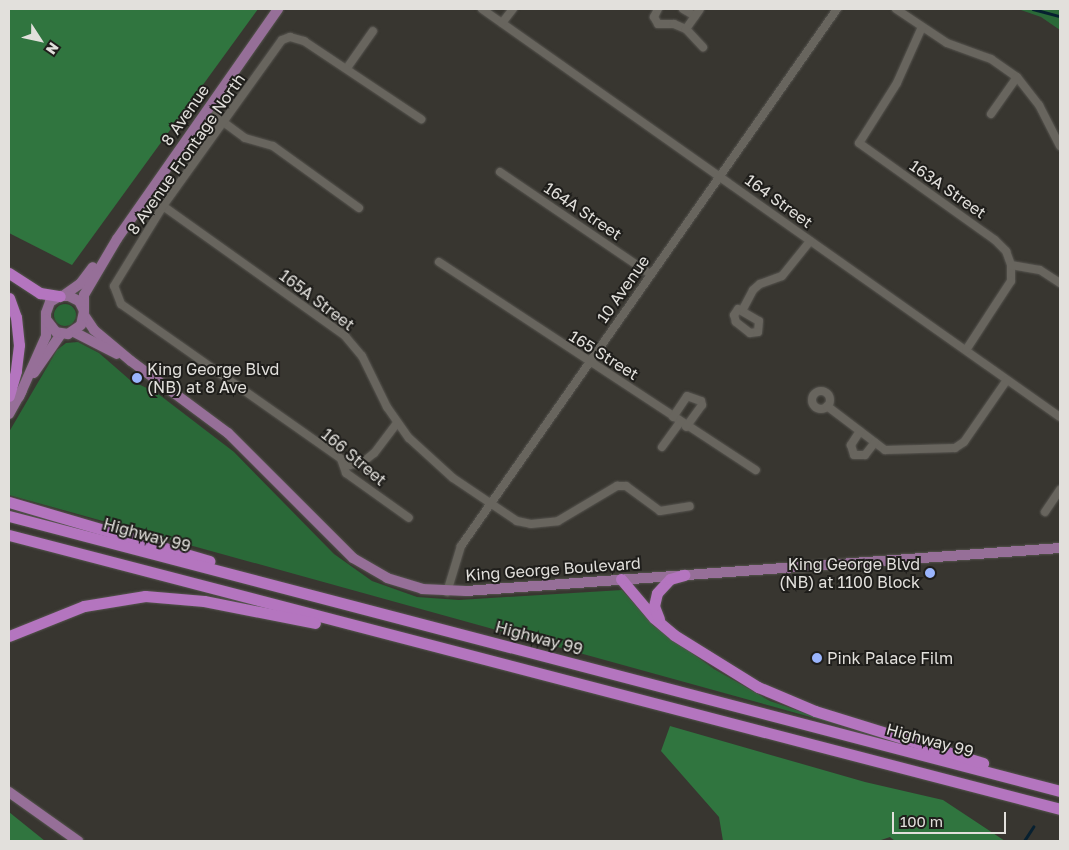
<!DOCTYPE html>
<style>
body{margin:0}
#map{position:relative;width:1069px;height:850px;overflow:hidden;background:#383630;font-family:"Golos Text",sans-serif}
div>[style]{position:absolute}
.green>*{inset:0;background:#2a6938}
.round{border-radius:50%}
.forest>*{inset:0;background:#30753f}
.stream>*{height:2.5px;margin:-1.25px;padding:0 1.25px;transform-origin:1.25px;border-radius:1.25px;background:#072030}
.roads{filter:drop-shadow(0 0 1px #56544f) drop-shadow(0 0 1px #56544f)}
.minor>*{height:8px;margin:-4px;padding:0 4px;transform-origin:4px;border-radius:4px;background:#68655e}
.minor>.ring{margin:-4px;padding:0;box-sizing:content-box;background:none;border:8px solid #68655e;border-radius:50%}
.major>*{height:10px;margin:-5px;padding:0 5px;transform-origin:5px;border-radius:5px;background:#966f98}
.highway>*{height:11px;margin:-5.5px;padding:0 5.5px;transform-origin:5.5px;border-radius:5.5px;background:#b475bf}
.dots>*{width:14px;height:14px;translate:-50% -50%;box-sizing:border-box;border:2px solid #1f1e1b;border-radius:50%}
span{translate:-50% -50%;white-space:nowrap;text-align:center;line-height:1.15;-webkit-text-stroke:4px #1f1e1b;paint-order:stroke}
.street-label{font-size:16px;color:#e2e0dc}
.poi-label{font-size:16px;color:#e2e0dc}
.left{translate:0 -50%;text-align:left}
.right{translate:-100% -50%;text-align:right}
.frame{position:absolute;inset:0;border:10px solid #e2e0dc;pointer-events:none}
.north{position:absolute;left:15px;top:15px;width:50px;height:50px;-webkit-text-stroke:4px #1f1e1b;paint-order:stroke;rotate:125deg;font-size:14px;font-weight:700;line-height:20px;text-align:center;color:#e2e0dc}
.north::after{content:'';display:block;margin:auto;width:18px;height:22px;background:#e2e0dc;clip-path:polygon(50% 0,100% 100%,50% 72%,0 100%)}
.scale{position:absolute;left:892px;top:812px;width:114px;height:22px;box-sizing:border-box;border:2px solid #e2e0dc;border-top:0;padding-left:6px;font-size:15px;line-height:18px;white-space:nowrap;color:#e2e0dc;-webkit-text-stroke:4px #1f1e1b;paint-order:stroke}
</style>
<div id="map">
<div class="green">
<div style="clip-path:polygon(1018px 9px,1060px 9px,1060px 30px,1041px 17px)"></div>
<div class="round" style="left:54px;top:304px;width:22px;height:22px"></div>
<div style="clip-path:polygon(78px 342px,99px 353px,130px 380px,157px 393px,234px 452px,334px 554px,372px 581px,417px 597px,459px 600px,622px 590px,654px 626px,714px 669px,770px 701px,843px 726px,9px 495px,9px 432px,57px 350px,66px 343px)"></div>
</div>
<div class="forest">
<div style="clip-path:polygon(9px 9px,258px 9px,72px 265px,9px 233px)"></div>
<div style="clip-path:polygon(670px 726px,865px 782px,943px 800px,1005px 841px,895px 841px,890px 837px,878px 841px,723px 841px,719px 817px,661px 751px)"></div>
<div style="clip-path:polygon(9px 812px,45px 841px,9px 841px)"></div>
</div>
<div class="stream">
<div style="left:1033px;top:9px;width:28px;rotate:15deg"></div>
<div style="left:1024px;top:841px;width:17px;rotate:-57deg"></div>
</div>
<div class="roads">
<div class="minor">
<div style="left:482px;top:9px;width:707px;rotate:35.22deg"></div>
<div style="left:658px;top:9px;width:9px;rotate:117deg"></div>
<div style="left:654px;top:17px;width:8px;rotate:60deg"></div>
<div style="left:658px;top:24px;width:16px"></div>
<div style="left:674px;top:24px;width:13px;rotate:23deg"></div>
<div style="left:686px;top:29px;width:25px;rotate:47deg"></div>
<div style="left:683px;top:9px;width:14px;rotate:30deg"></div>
<div style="left:896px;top:9px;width:61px;rotate:33.7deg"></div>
<div style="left:947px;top:43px;width:47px;rotate:20deg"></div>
<div style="left:991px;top:59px;width:32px;rotate:35deg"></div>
<div style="left:1017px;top:77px;width:36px;rotate:52deg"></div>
<div style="left:1039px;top:105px;width:46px;rotate:62.9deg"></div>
<div style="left:502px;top:23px;width:18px;rotate:-52deg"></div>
<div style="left:922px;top:27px;width:61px;rotate:114.1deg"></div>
<div style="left:897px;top:83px;width:71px;rotate:122.3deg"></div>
<div style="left:859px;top:143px;width:167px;rotate:35.5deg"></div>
<div style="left:995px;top:240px;width:16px;rotate:45deg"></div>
<div style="left:1006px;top:251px;width:15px;rotate:70deg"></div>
<div style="left:1011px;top:265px;width:16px;rotate:90deg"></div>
<div style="left:1011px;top:281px;width:82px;rotate:123.1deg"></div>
<div style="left:686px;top:29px;width:24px;rotate:-55deg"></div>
<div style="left:347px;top:68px;width:45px;rotate:-54.9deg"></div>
<div style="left:207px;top:110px;width:47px;rotate:36.4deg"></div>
<div style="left:245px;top:138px;width:29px;rotate:16deg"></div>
<div style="left:273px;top:146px;width:106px;rotate:35.8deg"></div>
<div style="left:991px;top:114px;width:45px;rotate:-54.9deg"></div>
<div style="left:500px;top:172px;width:181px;rotate:34.2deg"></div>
<div style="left:163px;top:206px;width:224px;rotate:35.5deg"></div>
<div style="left:345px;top:336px;width:26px;rotate:50deg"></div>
<div style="left:362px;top:356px;width:57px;rotate:63.9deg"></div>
<div style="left:387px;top:407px;width:38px;rotate:55deg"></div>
<div style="left:409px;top:438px;width:59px;rotate:42.3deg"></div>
<div style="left:453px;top:478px;width:77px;rotate:33.9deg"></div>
<div style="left:517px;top:521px;width:14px;rotate:12deg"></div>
<div style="left:531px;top:524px;width:27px;rotate:-6deg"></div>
<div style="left:558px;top:521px;width:69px;rotate:-30.7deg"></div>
<div style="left:617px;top:486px;width:9px"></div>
<div style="left:626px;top:486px;width:42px;rotate:36.3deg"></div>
<div style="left:660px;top:511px;width:30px;rotate:-9deg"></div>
<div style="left:439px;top:262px;width:379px;rotate:33.3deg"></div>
<div style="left:1011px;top:265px;width:29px;rotate:10deg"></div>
<div style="left:1040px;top:270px;width:24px;rotate:33deg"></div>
<div style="left:738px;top:309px;width:24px;rotate:30deg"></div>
<div style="left:759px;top:321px;width:11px;rotate:95deg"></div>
<div style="left:758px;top:332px;width:8px;rotate:173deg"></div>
<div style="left:750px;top:333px;width:18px;rotate:-142deg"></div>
<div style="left:736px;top:322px;width:7px;rotate:-106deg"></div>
<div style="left:734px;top:315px;width:7px;rotate:-56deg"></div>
<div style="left:743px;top:309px;width:21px;rotate:-62deg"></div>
<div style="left:753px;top:290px;width:9px;rotate:-41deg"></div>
<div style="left:760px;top:284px;width:23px;rotate:-20deg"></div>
<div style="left:782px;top:276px;width:45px;rotate:-51.3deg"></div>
<div class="ring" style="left:812px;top:391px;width:10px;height:10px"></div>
<div style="left:827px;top:406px;width:73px;rotate:37.2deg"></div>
<div style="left:885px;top:450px;width:70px;rotate:-1.6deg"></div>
<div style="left:955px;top:448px;width:11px;rotate:-34deg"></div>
<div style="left:964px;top:442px;width:75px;rotate:-55.3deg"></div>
<div style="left:673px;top:417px;width:25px;rotate:-56deg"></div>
<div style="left:687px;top:396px;width:15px;rotate:20deg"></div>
<div style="left:701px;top:401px;width:4px;rotate:76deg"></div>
<div style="left:702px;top:405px;width:27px;rotate:126deg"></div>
<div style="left:397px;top:423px;width:38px;rotate:127deg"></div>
<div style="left:374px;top:453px;width:16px;rotate:140deg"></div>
<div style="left:362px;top:463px;width:12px;rotate:171deg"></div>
<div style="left:350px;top:465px;width:280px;rotate:-144.9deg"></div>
<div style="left:121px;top:304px;width:19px;rotate:-111deg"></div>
<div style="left:114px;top:286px;width:94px;rotate:-58.5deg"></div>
<div style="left:163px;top:206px;width:204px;rotate:-54.4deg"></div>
<div style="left:282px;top:40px;width:9px;rotate:-21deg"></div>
<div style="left:290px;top:37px;width:15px;rotate:16deg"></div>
<div style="left:304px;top:41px;width:141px;rotate:33.7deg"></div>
<div style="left:860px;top:431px;width:17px;rotate:123deg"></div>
<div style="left:851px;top:445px;width:10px;rotate:73deg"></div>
<div style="left:854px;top:455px;width:11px"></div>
<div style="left:865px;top:455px;width:16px;rotate:-52deg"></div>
<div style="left:662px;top:447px;width:31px;rotate:-54deg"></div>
<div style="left:341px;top:459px;width:15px;rotate:70deg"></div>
<div style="left:346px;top:473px;width:77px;rotate:35.5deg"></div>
<div style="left:1045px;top:512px;width:27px;rotate:-56deg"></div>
<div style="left:447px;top:592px;width:48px;rotate:-73.1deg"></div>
<div style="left:461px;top:546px;width:656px;rotate:-55deg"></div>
</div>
<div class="major">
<div style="left:64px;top:295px;width:19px;rotate:-35deg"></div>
<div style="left:80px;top:284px;width:21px;rotate:-53deg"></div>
<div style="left:84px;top:311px;width:16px;rotate:-90deg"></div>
<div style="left:84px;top:295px;width:65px;rotate:-59.5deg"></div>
<div style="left:117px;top:239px;width:281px;rotate:-55deg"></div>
<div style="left:84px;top:315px;width:18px;rotate:56deg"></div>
<div style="left:94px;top:330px;width:48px;rotate:40deg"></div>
<div style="left:131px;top:361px;width:121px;rotate:36.6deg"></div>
<div style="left:228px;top:433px;width:177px;rotate:45deg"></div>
<div style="left:353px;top:558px;width:39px;rotate:30deg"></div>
<div style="left:387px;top:578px;width:37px;rotate:17deg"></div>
<div style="left:422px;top:589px;width:44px;rotate:2.6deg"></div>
<div style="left:466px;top:591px;width:596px;rotate:-4.14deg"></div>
<div style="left:74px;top:332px;width:48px;rotate:27.1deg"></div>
<div style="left:34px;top:373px;width:47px;rotate:-55.3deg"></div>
<div style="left:19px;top:397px;width:67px;rotate:-66.1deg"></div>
<div style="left:46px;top:336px;width:23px;rotate:-90deg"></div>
<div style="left:46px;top:313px;width:12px;rotate:-70deg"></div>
<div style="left:50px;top:302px;width:12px;rotate:-31deg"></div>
<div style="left:60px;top:296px;width:9px"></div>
<div style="left:69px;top:296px;width:11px;rotate:27deg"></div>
<div style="left:79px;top:301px;width:11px;rotate:63deg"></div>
<div style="left:84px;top:311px;width:14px;rotate:102deg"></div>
<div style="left:81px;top:325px;width:16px;rotate:145deg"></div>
<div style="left:68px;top:334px;width:12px;rotate:-171deg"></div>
<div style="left:56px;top:332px;width:16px;rotate:-128deg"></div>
<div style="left:9px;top:414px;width:26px;rotate:-61deg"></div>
<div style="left:9px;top:792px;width:85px;rotate:35.4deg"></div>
</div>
<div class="highway">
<div style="left:9px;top:273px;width:37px;rotate:33deg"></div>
<div style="left:40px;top:293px;width:20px;rotate:9deg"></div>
<div style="left:9px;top:298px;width:20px;rotate:70deg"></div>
<div style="left:16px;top:317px;width:28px;rotate:84deg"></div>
<div style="left:19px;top:345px;width:26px;rotate:97deg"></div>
<div style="left:16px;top:371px;width:26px;rotate:106deg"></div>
<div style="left:9px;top:502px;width:209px;rotate:16.4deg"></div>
<div style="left:9px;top:516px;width:1086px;rotate:14.66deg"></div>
<div style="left:9px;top:535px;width:1086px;rotate:14.61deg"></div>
<div style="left:621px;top:579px;width:51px;rotate:49.8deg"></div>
<div style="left:654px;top:618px;width:26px;rotate:40deg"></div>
<div style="left:674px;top:635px;width:99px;rotate:31.8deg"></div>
<div style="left:758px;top:687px;width:62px;rotate:22.8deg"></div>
<div style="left:815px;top:711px;width:176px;rotate:17.2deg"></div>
<div style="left:659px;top:619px;width:14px;rotate:-111deg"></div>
<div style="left:654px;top:606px;width:13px;rotate:-77deg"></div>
<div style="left:657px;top:593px;width:19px;rotate:-47deg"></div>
<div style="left:670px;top:579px;width:15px;rotate:-16deg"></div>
<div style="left:9px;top:636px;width:81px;rotate:-21.8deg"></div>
<div style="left:84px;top:606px;width:62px;rotate:-9.3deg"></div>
<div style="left:145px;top:596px;width:59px;rotate:4.8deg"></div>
<div style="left:204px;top:601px;width:113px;rotate:11.2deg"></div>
</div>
</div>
<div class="dots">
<div style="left:137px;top:378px;background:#9ab5fd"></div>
<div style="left:930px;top:573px;background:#9ab5fd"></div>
<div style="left:817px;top:658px;background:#9ab5fd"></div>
</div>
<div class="street-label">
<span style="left:185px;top:115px;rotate:-55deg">8 Avenue</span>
<span style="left:186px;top:154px;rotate:-55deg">8 Avenue Frontage North</span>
<span style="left:948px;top:189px;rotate:35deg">163A Street</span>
<span style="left:779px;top:201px;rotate:36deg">164 Street</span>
<span style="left:583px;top:211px;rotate:34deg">164A Street</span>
<span style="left:623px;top:289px;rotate:-55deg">10 Avenue</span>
<span style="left:317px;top:300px;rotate:37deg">165A Street</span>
<span style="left:604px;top:355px;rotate:32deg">165 Street</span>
<span style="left:354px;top:457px;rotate:40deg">166 Street</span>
<span style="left:147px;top:535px;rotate:15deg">Highway 99</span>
<span style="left:553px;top:569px;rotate:-4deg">King George Boulevard</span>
<span style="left:539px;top:638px;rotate:15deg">Highway 99</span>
<span style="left:930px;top:740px;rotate:15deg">Highway 99</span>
</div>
<div class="poi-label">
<span class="left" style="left:147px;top:378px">King George Blvd<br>(NB) at 8 Ave</span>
<span class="right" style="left:920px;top:573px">King George Blvd<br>(NB) at 1100 Block</span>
<span class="left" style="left:827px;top:658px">Pink Palace Film</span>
</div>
<div class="frame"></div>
<div class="north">N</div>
<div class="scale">100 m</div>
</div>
